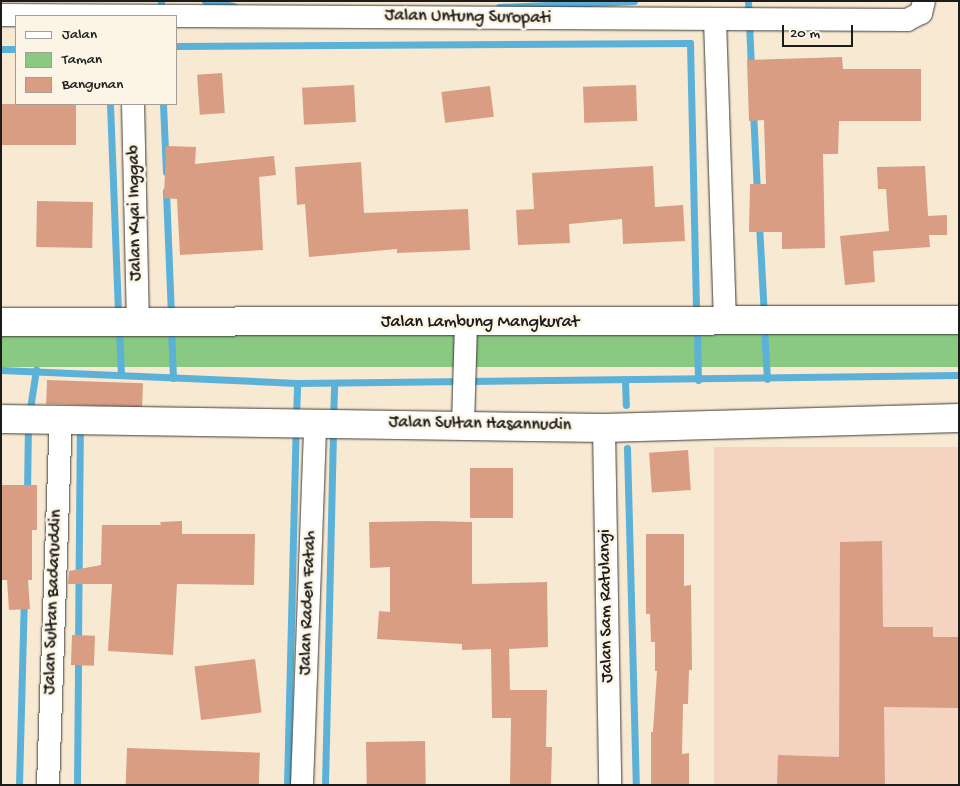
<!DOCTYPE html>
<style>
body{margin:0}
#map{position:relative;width:960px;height:786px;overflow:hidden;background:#f8e9d2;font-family:"Gochi Hand",sans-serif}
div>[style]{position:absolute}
.built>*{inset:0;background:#f4d3c0;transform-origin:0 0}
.green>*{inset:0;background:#89c981;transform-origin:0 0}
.stream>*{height:7px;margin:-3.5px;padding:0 3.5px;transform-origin:3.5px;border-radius:3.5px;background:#5bb1d8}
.building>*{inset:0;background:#d89d82;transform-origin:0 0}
.roads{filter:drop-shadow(0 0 1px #3d3b37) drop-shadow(0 0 1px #3d3b37)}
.minor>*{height:22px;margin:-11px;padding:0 11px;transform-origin:11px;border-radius:11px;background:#fff}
.tertiary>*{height:28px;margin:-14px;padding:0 14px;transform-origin:14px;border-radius:14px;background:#fff}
span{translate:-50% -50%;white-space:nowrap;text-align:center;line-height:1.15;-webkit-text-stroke:5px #fcf5e5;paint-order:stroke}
.street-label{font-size:18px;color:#1c1c1c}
.frame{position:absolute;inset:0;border:2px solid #1c1c1c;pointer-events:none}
.legend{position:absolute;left:15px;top:15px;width:162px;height:90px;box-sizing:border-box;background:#fcf5e5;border:1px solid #a29e95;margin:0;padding:6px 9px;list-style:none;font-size:15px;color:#1c1c1c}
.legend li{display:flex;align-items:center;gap:10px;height:25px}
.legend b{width:25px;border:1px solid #a29e95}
.scale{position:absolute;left:782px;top:25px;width:71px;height:22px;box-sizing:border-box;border:2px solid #1c1c1c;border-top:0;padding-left:6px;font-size:15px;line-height:18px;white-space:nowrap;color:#1c1c1c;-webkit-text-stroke:4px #fcf5e5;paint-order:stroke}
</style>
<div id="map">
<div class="built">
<div style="left:959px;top:447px;width:338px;height:245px;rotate:90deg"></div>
</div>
<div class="green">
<div style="left:1px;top:329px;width:958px;height:38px"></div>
</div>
<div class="stream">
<div style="left:205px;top:1px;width:29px;rotate:10deg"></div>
<div style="left:748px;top:1px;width:67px;rotate:87.4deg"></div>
<div style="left:499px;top:7px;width:135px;rotate:-2.5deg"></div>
<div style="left:161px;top:13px;width:12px;rotate:-90deg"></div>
<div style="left:176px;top:46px;width:514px;rotate:-0.33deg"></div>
<div style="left:690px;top:43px;width:271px;rotate:88.7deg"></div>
<div style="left:1px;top:49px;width:15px"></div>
<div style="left:110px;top:104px;width:212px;rotate:87.8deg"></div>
<div style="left:163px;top:104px;width:68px;rotate:87.5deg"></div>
<div style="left:753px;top:111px;width:82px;rotate:87.2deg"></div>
<div style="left:166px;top:191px;width:126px;rotate:87.7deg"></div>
<div style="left:759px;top:224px;width:91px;rotate:86.9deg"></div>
<div style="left:697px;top:325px;width:55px;rotate:89deg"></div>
<div style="left:119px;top:326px;width:49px;rotate:87.7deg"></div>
<div style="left:764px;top:326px;width:53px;rotate:86.8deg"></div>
<div style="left:171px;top:328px;width:50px;rotate:87.7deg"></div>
<div style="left:1px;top:370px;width:296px;rotate:2.5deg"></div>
<div style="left:297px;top:383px;width:662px;rotate:-0.69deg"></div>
<div style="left:625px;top:381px;width:24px;rotate:88deg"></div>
<div style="left:29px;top:415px;width:46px;rotate:-81.2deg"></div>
<div style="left:296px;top:417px;width:34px;rotate:-88deg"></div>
<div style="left:333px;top:419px;width:36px;rotate:-88deg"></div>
<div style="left:627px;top:448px;width:337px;rotate:88.5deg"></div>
<div style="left:27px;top:494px;width:69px;rotate:-89.2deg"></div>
<div style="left:78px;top:644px;width:219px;rotate:-89.5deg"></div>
<div style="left:19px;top:785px;width:185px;rotate:-88.5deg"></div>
<div style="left:77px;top:785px;width:127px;rotate:-89.5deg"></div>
<div style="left:287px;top:785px;width:357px;rotate:-88.6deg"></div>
<div style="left:325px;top:785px;width:355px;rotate:-88.7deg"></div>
</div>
<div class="building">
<div style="clip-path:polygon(842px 57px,843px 69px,921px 69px,921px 121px,839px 121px,838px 154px,823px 154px,825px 248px,782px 249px,782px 232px,749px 232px,750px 184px,766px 184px,764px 120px,749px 121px,747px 60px)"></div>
<div style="left:222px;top:73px;width:40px;height:25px;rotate:86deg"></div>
<div style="left:354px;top:85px;width:37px;height:52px;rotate:87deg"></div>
<div style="left:636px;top:85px;width:36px;height:53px;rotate:88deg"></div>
<div style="left:490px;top:86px;width:31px;height:49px;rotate:83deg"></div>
<div style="left:1px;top:104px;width:75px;height:41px"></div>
<div style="clip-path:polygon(166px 146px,196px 147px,195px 164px,274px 156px,276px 175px,259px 177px,263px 250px,180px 255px,177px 199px,164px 198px)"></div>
<div style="clip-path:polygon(361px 162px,364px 213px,468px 209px,470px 250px,397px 253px,397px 249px,309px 257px,305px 204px,297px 205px,295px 167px)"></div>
<div style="clip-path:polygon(653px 166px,655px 207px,683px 205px,685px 241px,623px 244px,622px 219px,569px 224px,570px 243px,518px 245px,516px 210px,534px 209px,532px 173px)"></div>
<div style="clip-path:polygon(925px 166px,928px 216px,947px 215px,947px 235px,929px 235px,930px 247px,873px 251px,875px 282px,845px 285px,840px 236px,889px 231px,886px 189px,878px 189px,877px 167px)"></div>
<div style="left:37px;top:201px;width:56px;height:46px;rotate:1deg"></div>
<div style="left:47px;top:380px;width:96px;height:24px;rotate:2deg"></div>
<div style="left:688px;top:450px;width:40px;height:39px;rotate:86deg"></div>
<div style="left:470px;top:468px;width:43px;height:50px"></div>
<div style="clip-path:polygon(1px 485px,37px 485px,37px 530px,32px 530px,32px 580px,28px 580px,30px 609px,9px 610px,7px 580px,1px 580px)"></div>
<div style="clip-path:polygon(182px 521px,182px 534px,255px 534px,254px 585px,177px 584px,173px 655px,108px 651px,112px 584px,68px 584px,69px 571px,101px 565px,102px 525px,161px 525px,160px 522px)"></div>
<div style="clip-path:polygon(431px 521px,472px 522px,472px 584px,547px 582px,548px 647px,509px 649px,510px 690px,547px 690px,546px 747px,552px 747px,551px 785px,510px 785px,511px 718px,492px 718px,491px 649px,462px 650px,462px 644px,377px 639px,379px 611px,390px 612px,390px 567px,370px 568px,369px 522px)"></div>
<div style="clip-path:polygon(646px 534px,684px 534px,684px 586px,691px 585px,692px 670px,689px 670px,688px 704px,683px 704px,682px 754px,689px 753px,689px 785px,651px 785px,651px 732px,653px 732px,657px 671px,655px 671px,655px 642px,651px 642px,650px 614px,646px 614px)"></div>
<div style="clip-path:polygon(882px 541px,883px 627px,933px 627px,933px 637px,959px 637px,959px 708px,884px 707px,885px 785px,777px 785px,778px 755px,839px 757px,840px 542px)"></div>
<div style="left:72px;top:635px;width:23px;height:30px;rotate:2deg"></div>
<div style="left:255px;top:659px;width:54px;height:61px;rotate:83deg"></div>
<div style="left:425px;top:741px;width:44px;height:59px;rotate:89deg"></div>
<div style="left:127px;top:748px;width:133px;height:37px;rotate:2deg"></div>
</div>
<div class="roads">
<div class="minor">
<div style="left:1px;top:15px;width:906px;rotate:0.32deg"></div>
<div style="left:907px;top:20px;width:16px;rotate:-27deg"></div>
<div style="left:921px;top:13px;width:12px;rotate:-76deg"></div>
<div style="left:715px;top:20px;width:302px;rotate:88.1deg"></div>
<div style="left:133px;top:104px;width:218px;rotate:88.7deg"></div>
<div style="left:463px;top:425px;width:101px;rotate:-88.3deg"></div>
<div style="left:604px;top:428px;width:357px;rotate:89deg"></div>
<div style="left:48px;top:785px;width:366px;rotate:-88deg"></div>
<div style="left:302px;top:785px;width:363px;rotate:-87.9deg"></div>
</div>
<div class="tertiary">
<div style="left:1px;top:322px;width:958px;rotate:-0.12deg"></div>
<div style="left:1px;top:419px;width:603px;rotate:0.86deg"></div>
<div style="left:604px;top:428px;width:355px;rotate:-1.6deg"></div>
</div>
</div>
<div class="street-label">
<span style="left:468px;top:18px;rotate:1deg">Jalan Untung Suropati</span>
<span style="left:136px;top:213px;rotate:-91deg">Jalan Kyai Inggab</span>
<span style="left:480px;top:323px">Jalan Lambung Mangkurat</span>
<span style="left:480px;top:425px;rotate:1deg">Jalan Sultan Hasannudin</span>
<span style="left:54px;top:602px;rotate:-88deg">Jalan Sultan Badaruddin</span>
<span style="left:309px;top:603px;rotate:-88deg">Jalan Raden Fatah</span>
<span style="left:607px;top:606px;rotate:-91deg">Jalan Sam Ratulangi</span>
</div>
<div class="frame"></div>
<ul class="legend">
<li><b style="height:6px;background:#fff"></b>Jalan</li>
<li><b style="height:14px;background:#89c981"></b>Taman</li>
<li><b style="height:14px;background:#d89d82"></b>Bangunan</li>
</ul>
<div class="scale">20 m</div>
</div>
